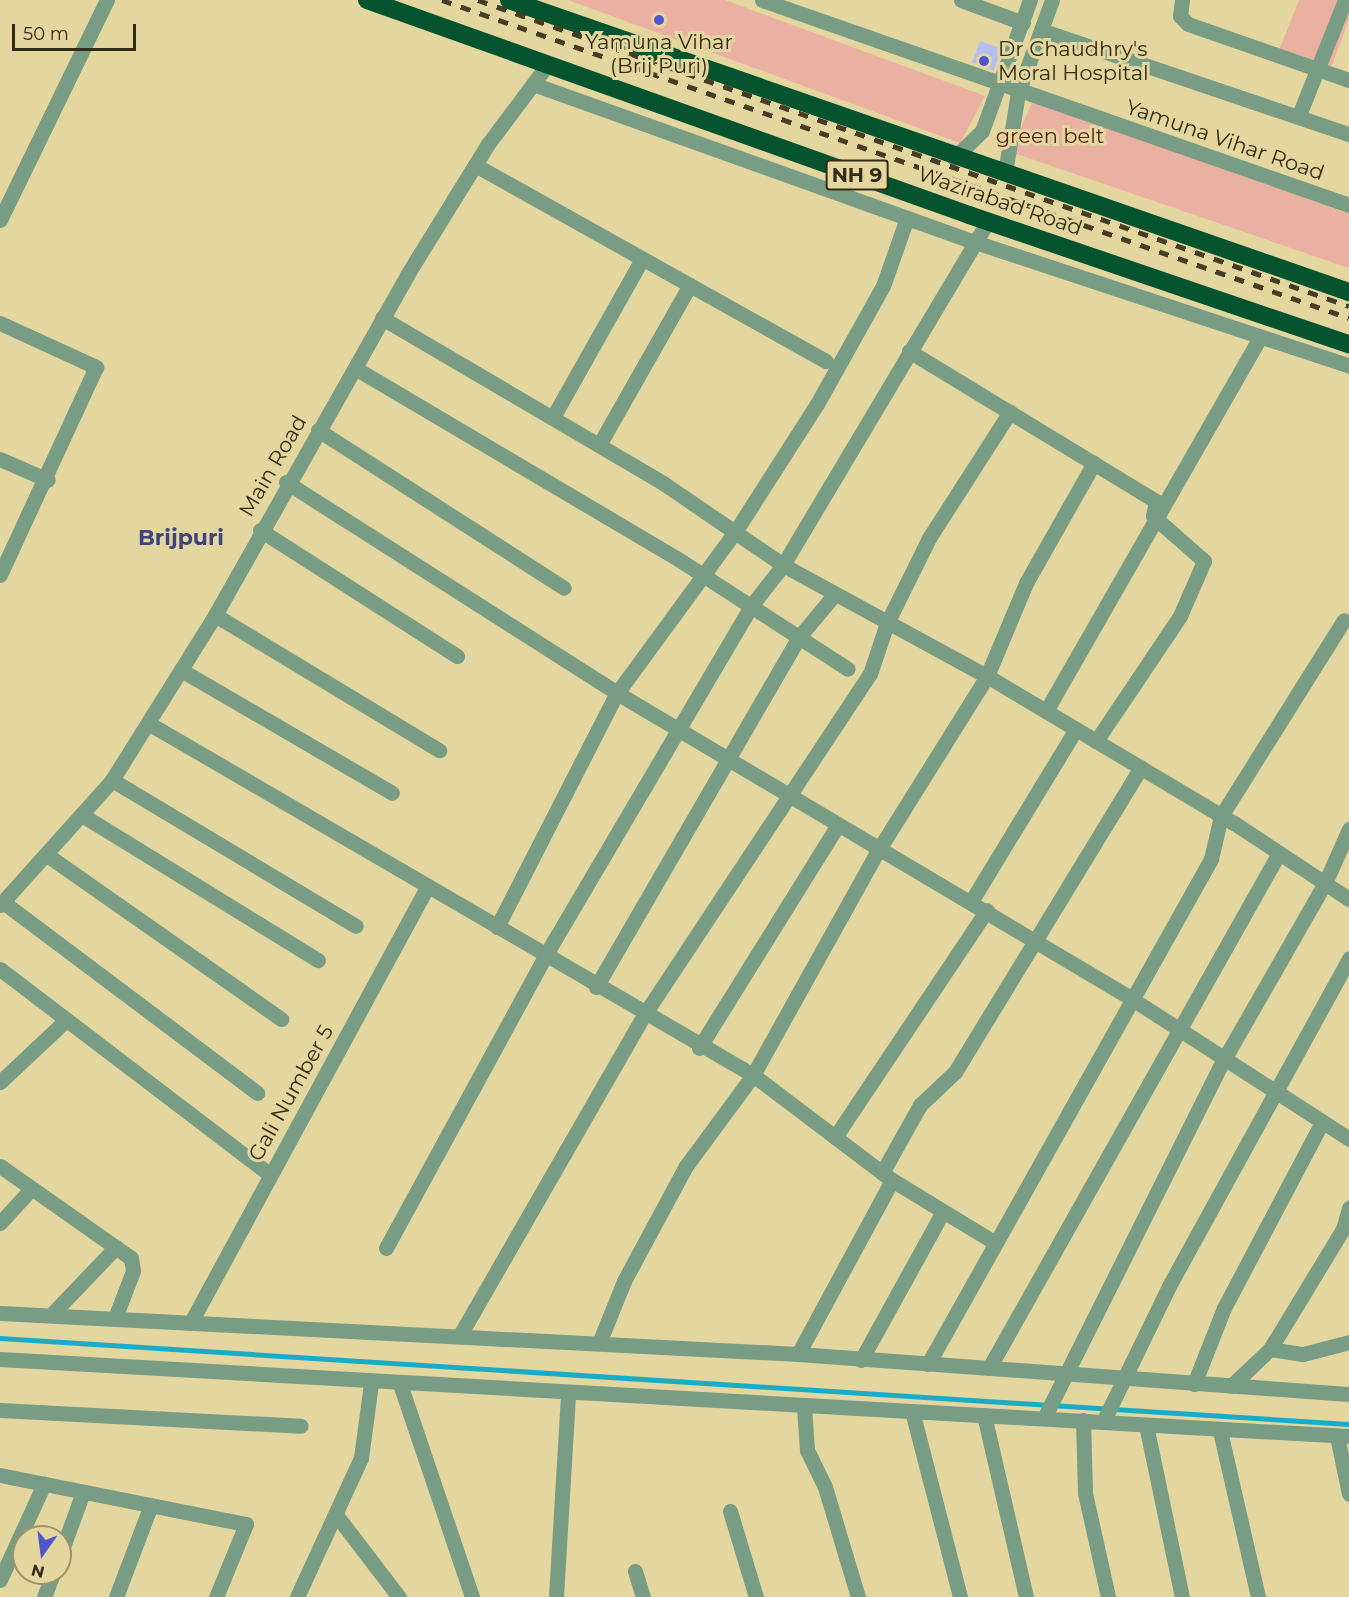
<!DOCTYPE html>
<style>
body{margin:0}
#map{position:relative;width:1349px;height:1597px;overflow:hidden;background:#e4d69f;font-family:Montserrat,sans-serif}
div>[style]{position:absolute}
.green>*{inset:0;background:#eab0a1}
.stream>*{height:5px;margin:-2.5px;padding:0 2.5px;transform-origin:2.5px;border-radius:2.5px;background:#1aabc7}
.building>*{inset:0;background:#b4bef2;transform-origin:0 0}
.minor>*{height:15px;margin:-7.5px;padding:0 7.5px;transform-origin:7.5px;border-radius:7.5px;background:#789c84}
.highway>*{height:18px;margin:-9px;padding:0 9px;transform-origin:9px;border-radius:9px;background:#05542f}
.rail>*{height:4.5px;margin-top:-2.25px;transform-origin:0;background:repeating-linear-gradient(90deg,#453e25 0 10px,transparent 0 20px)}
.dots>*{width:16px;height:16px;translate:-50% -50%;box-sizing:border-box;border:3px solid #e4d69f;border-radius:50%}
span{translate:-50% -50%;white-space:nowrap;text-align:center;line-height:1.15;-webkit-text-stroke:6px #e4d69f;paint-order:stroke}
.shield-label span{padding:2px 4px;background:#e4d69f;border:2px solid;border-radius:4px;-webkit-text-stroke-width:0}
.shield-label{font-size:20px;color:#322c16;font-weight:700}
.poi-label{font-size:21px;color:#322c16}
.left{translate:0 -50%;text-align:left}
.park-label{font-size:21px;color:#571e0f}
.street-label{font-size:21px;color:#322c16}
.neighbourhood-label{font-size:22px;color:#3d4480;font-weight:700}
.north{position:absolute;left:12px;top:1525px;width:60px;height:60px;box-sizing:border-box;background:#e4d69f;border:2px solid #9d9268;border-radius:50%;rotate:194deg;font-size:16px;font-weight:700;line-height:24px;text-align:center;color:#322c16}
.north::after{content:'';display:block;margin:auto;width:21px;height:27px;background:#5057cd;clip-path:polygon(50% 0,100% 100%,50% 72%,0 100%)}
.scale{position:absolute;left:12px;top:24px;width:124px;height:27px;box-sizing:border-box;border:3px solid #322c16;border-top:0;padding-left:8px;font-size:18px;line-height:21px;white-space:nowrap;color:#322c16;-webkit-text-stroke:4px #e4d69f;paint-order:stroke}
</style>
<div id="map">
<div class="green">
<div style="clip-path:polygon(568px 0,725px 0,985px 96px,960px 143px)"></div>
<div style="clip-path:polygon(1299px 0,1349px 0,1349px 19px,1329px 73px,1278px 53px)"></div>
<div style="clip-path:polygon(1033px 100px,1349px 214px,1349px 268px,1011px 152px)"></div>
</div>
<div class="stream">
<div style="left:0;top:1338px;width:1352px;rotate:3.65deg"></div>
</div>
<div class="building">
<div style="left:980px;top:41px;width:23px;height:23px;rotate:20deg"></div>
</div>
<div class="minor">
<div style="left:762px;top:0;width:622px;rotate:19.25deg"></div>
<div style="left:961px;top:0;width:66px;rotate:20.4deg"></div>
<div style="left:1182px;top:0;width:16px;rotate:97deg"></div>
<div style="left:1180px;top:16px;width:11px;rotate:45deg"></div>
<div style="left:1188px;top:24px;width:170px;rotate:19.2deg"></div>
<div style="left:1041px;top:30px;width:325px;rotate:18.7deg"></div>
<div style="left:533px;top:84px;width:469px;rotate:19.7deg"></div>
<div style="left:975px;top:242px;width:394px;rotate:18.3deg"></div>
<div style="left:1299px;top:115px;width:124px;rotate:-68.2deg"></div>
<div style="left:954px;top:158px;width:39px;rotate:-44deg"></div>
<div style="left:982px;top:131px;width:140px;rotate:-69.9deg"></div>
<div style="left:475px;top:165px;width:402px;rotate:29.2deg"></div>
<div style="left:1005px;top:173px;width:81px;rotate:-80.8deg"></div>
<div style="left:1018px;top:93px;width:99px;rotate:-69.9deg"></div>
<div style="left:0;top:220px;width:245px;rotate:-64.1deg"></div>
<div style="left:382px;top:318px;width:326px;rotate:30.4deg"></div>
<div style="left:663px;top:483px;width:145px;rotate:34.3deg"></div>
<div style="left:783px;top:565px;width:232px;rotate:28.6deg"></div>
<div style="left:987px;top:676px;width:287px;rotate:30.8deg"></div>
<div style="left:1234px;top:823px;width:138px;rotate:33.5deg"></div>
<div style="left:0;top:323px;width:106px;rotate:24.6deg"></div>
<div style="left:96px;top:367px;width:229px;rotate:114.8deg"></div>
<div style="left:909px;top:351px;width:289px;rotate:31.3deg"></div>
<div style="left:1156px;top:501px;width:15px;rotate:101deg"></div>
<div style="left:1153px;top:516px;width:68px;rotate:41.4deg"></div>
<div style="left:1204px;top:561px;width:60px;rotate:113.6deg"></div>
<div style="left:1180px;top:616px;width:151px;rotate:123.9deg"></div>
<div style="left:355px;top:368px;width:375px;rotate:30.6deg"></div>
<div style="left:678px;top:559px;width:202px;rotate:32.9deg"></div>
<div style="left:553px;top:417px;width:181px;rotate:-60.6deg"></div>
<div style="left:318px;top:430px;width:292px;rotate:32.7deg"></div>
<div style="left:599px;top:445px;width:184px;rotate:-60.4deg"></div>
<div style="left:0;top:459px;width:52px;rotate:23.6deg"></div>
<div style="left:286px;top:482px;width:393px;rotate:32.5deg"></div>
<div style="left:617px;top:693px;width:595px;rotate:30.7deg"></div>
<div style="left:1129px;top:997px;width:262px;rotate:32.8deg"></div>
<div style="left:260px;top:530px;width:234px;rotate:32.6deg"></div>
<div style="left:215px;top:615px;width:262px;rotate:31.1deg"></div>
<div style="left:181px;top:670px;width:244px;rotate:30.2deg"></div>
<div style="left:1046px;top:711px;width:431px;rotate:-60.2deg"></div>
<div style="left:148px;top:723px;width:700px;rotate:30.19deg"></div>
<div style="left:753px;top:1075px;width:174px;rotate:37.1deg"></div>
<div style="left:892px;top:1180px;width:119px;rotate:31.3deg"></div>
<div style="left:112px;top:780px;width:284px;rotate:30.9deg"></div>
<div style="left:82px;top:815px;width:277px;rotate:31.6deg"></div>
<div style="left:47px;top:855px;width:286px;rotate:35deg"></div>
<div style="left:972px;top:900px;width:200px;rotate:-58.7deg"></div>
<div style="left:3px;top:902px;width:318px;rotate:36.9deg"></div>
<div style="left:0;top:905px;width:168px;rotate:-48.1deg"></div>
<div style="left:112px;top:780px;width:195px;rotate:-58deg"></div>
<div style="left:215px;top:615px;width:390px;rotate:-60.5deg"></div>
<div style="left:407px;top:275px;width:154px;rotate:-58.3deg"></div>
<div style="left:488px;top:144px;width:99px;rotate:-53.2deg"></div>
<div style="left:497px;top:927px;width:263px;rotate:-62.9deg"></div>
<div style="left:617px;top:693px;width:200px;rotate:-53.8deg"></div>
<div style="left:735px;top:532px;width:152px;rotate:-57.4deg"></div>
<div style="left:817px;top:404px;width:135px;rotate:-60.8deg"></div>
<div style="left:883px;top:286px;width:72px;rotate:-70.6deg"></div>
<div style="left:0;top:969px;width:338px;rotate:37.3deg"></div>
<div style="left:596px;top:987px;width:405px;rotate:-59.9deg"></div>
<div style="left:799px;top:637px;width:55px;rotate:-50.2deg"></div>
<div style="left:699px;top:1048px;width:263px;rotate:-58.1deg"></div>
<div style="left:0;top:1082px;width:91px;rotate:-43.2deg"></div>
<div style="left:835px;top:1137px;width:273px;rotate:-56.2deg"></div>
<div style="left:0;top:1166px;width:160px;rotate:35.1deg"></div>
<div style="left:131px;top:1258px;width:13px;rotate:81deg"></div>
<div style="left:133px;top:1271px;width:50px;rotate:111deg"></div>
<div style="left:882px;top:1173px;width:78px;rotate:-60.8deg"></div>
<div style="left:920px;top:1105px;width:48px;rotate:-43.3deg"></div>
<div style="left:955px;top:1072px;width:357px;rotate:-58.6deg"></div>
<div style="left:0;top:1223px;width:45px;rotate:-47.7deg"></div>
<div style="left:386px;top:1248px;width:332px;rotate:-61.4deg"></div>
<div style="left:545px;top:956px;width:406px;rotate:-59.5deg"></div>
<div style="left:751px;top:606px;width:52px;rotate:-52deg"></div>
<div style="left:783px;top:565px;width:400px;rotate:-59.2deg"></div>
<div style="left:0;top:1313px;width:799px;rotate:2.94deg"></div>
<div style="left:798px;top:1354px;width:552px;rotate:4.15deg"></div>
<div style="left:51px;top:1315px;width:94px;rotate:-46.3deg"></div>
<div style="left:191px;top:1322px;width:496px;rotate:-61.5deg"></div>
<div style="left:460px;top:1335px;width:369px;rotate:-60.1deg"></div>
<div style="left:644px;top:1015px;width:409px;rotate:-56.5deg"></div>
<div style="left:870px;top:674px;width:54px;rotate:-71.6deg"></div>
<div style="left:887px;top:623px;width:95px;rotate:-63.7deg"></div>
<div style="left:929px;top:538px;width:150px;rotate:-57.3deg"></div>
<div style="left:599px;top:1343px;width:67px;rotate:-68deg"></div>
<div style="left:624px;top:1281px;width:131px;rotate:-61.7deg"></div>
<div style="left:686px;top:1166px;width:113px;rotate:-53.6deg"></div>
<div style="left:753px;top:1075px;width:259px;rotate:-60.9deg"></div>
<div style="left:879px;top:849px;width:204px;rotate:-58deg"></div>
<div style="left:987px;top:676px;width:101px;rotate:-67.2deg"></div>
<div style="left:1026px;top:583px;width:138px;rotate:-60.5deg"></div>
<div style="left:1270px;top:1349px;width:33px;rotate:9deg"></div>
<div style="left:1303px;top:1354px;width:48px;rotate:-14.6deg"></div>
<div style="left:798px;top:1354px;width:198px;rotate:-61.6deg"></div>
<div style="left:0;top:1359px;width:1351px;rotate:3.27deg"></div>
<div style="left:861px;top:1360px;width:168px;rotate:-61.1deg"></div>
<div style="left:928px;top:1364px;width:579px;rotate:-60.73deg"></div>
<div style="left:1211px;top:859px;width:44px;rotate:-76.9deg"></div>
<div style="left:1221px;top:816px;width:231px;rotate:-57.9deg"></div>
<div style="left:989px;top:1368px;width:591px;rotate:-60.62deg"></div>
<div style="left:400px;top:1384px;width:225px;rotate:71.3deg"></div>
<div style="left:1194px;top:1384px;width:82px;rotate:-68.5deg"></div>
<div style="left:1224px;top:1308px;width:210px;rotate:-62.2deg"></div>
<div style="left:1231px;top:1386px;width:54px;rotate:-43.5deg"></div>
<div style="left:1270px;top:1349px;width:140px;rotate:-58.7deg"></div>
<div style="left:1343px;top:1229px;width:22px;rotate:-74deg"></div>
<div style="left:804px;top:1407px;width:43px;rotate:86deg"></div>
<div style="left:807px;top:1450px;width:41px;rotate:64.1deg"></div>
<div style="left:825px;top:1487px;width:115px;rotate:73.3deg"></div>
<div style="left:0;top:1410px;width:301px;rotate:3deg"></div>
<div style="left:912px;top:1411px;width:192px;rotate:75.5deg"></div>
<div style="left:984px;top:1415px;width:187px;rotate:77deg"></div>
<div style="left:1044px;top:1418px;width:399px;rotate:-63.4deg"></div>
<div style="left:1223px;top:1061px;width:205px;rotate:-60.2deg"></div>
<div style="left:1325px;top:883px;width:59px;rotate:-66deg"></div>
<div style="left:1083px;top:1420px;width:73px;rotate:88.4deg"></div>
<div style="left:1085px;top:1493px;width:107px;rotate:77.5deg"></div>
<div style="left:1103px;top:1422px;width:151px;rotate:-64.1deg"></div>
<div style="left:1169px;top:1286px;width:374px;rotate:-61.2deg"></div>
<div style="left:1146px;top:1425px;width:176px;rotate:78.2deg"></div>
<div style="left:1220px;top:1431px;width:170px;rotate:77.1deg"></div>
<div style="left:1337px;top:1436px;width:59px;rotate:78.3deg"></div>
<div style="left:0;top:1475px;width:251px;rotate:11.3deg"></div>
<div style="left:246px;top:1524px;width:79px;rotate:112.3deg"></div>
<div style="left:730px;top:1511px;width:90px;rotate:73.2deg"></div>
<div style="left:337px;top:1516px;width:102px;rotate:52.6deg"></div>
<div style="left:60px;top:1555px;width:67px;rotate:-69.9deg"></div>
<div style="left:635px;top:1571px;width:27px;rotate:73deg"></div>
<div style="left:0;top:1580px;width:106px;rotate:-65.4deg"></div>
<div style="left:44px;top:1597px;width:26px;rotate:-69deg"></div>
<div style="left:116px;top:1597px;width:98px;rotate:-69.2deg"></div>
<div style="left:297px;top:1597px;width:153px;rotate:-65.3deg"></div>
<div style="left:361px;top:1458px;width:76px;rotate:-82.4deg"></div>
<div style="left:556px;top:1597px;width:203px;rotate:-86.6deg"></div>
</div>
<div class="highway">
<div style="left:367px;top:0;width:639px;rotate:19.65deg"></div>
<div style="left:969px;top:215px;width:401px;rotate:18.8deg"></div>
<div style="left:509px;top:0;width:889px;rotate:19.17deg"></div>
</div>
<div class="rail">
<div style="left:442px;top:0;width:961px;rotate:19.32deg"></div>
<div style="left:478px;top:0;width:923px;rotate:19.36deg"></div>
</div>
<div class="dots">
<div style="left:659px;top:20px;background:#5057cd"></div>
<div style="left:984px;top:61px;background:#5057cd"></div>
</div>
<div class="shield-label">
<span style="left:857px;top:175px">NH 9</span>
</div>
<div class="poi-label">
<span style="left:659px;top:54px">Yamuna Vihar<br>(Brij Puri)</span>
<span class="left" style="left:998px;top:61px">Dr Chaudhry's<br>Moral Hospital</span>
</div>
<div class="park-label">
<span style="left:1050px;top:136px">green belt</span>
</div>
<div class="street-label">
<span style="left:1225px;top:140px;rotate:19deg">Yamuna Vihar Road</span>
<span style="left:1000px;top:201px;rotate:19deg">Wazirabad Road</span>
<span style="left:273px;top:466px;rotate:-60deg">Main Road</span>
<span style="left:291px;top:1093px;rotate:-61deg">Gali Number 5</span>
</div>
<div class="neighbourhood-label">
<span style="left:181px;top:538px">Brijpuri</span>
</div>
<div class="north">N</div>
<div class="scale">50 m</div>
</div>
